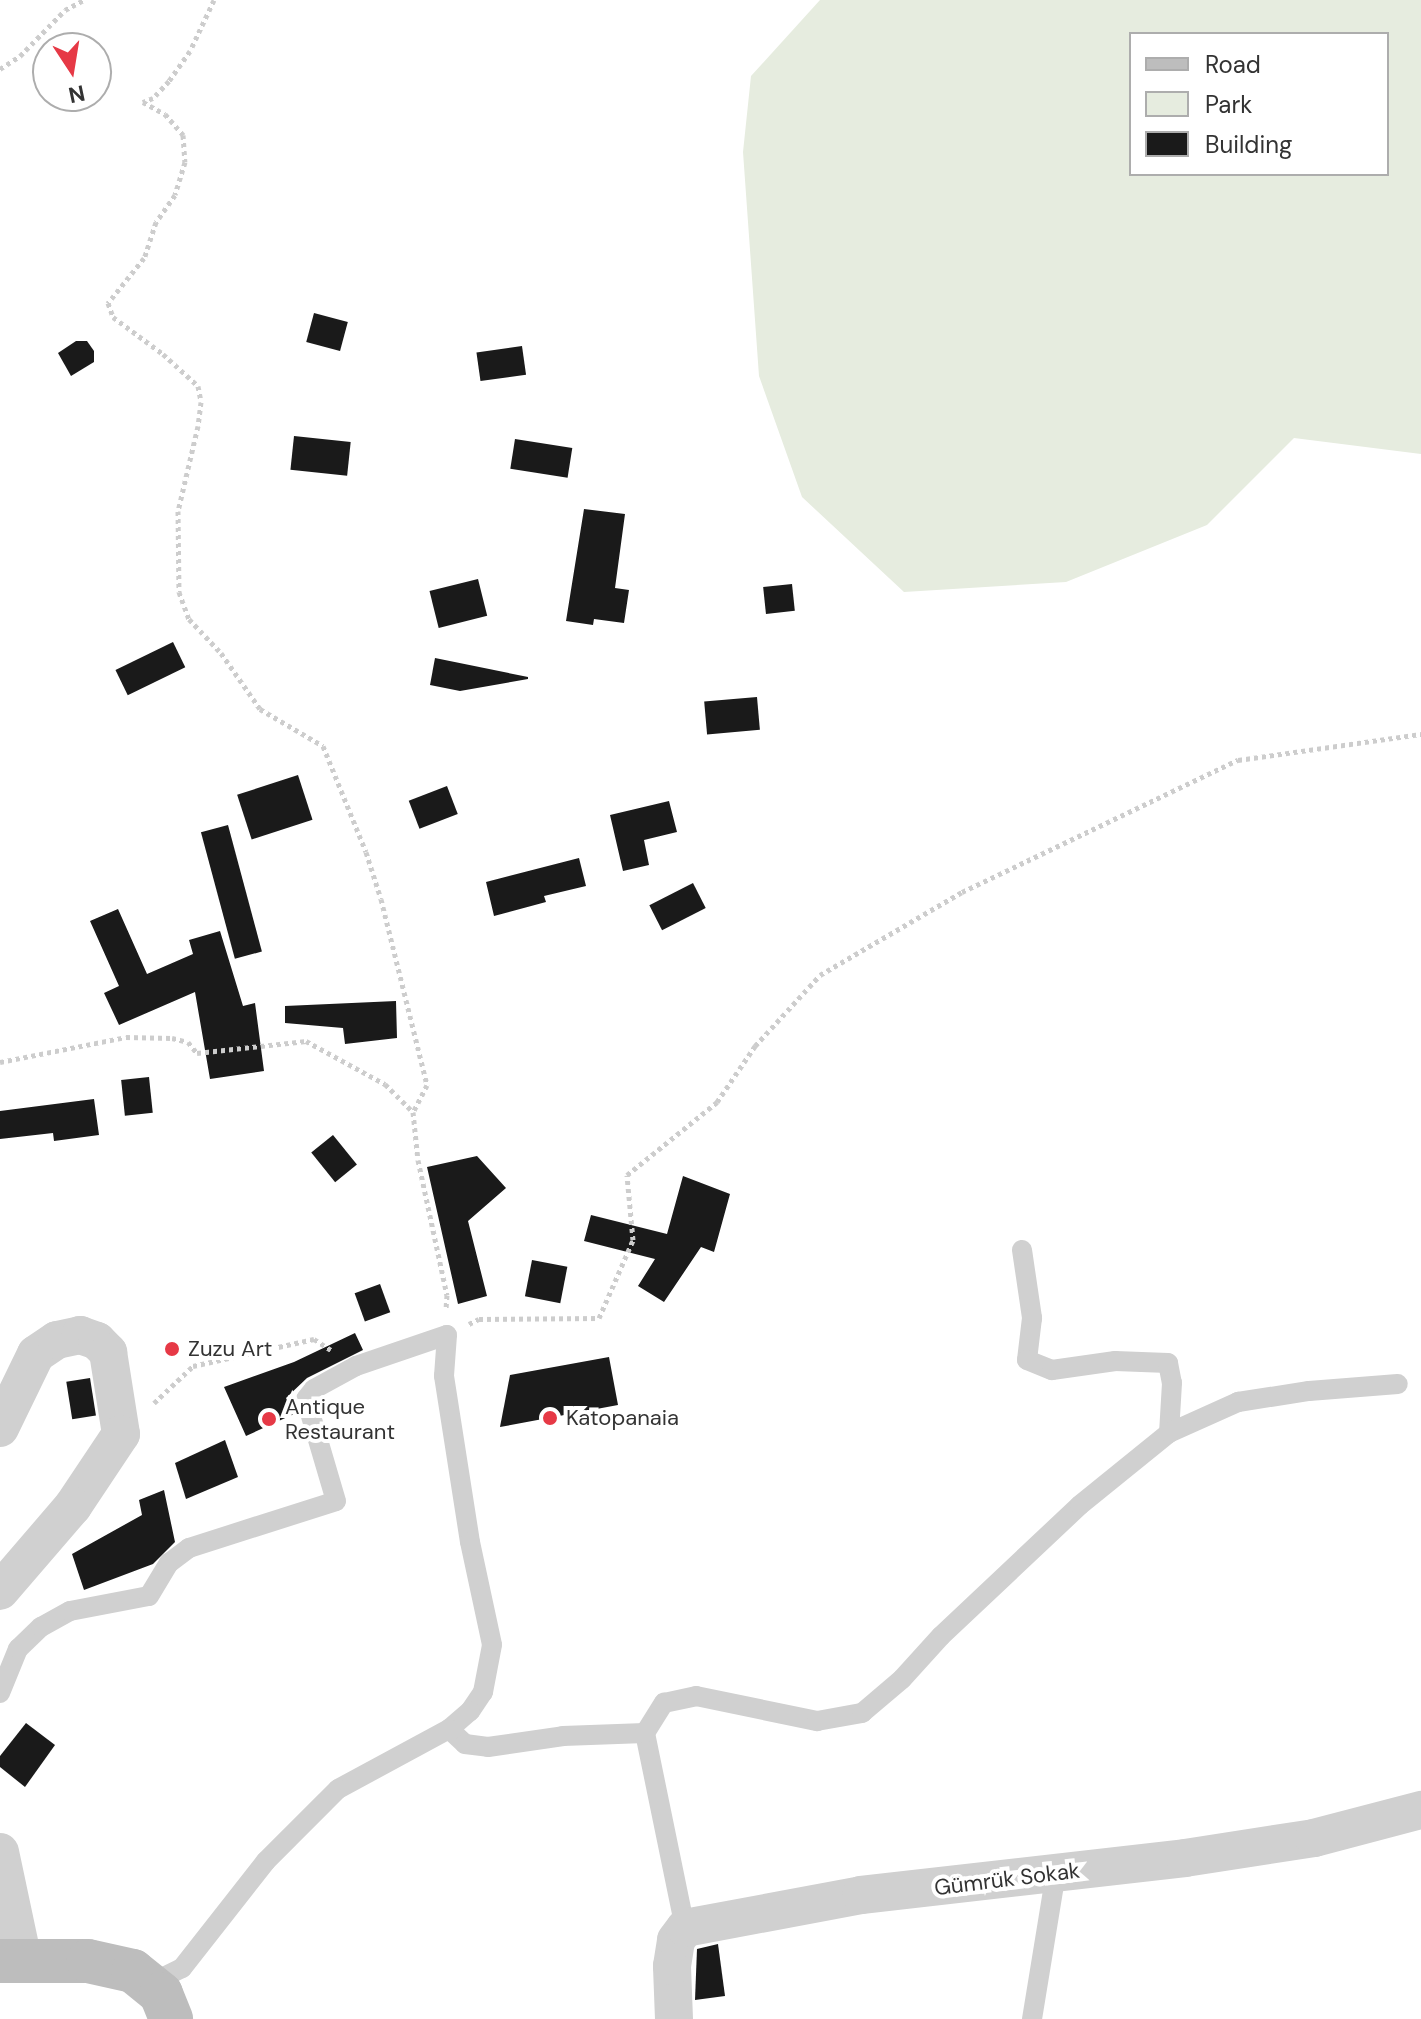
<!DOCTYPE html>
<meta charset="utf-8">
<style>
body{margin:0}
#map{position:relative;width:1421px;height:2019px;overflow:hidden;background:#fff;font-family:"DM Sans",sans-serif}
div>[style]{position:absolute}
.green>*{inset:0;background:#e6ecdf}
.building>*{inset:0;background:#1a1a1a;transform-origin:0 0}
.path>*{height:5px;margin-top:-2.5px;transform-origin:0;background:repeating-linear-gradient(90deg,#cdcdcd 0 4px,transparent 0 8px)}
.lane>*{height:20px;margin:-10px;padding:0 10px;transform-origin:10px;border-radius:10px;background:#d0d0d0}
.street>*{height:38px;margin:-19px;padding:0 19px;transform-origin:19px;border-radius:19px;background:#d0d0d0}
.secondary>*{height:44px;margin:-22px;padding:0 22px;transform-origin:22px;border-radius:22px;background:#bdbdbd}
.dots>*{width:22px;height:22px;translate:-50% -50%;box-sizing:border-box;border:4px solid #fff;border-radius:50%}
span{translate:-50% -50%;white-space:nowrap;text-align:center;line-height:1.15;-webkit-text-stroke:8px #fff;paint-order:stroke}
.poi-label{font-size:22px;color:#333}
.left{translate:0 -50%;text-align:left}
.street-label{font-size:22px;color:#333}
.legend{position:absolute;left:1129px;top:32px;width:260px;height:144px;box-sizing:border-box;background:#fff;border:2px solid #adadad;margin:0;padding:10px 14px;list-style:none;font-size:24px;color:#333}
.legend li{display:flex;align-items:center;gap:16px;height:40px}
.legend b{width:40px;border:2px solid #adadad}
.north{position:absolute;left:32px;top:32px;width:80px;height:80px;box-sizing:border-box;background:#fff;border:2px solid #adadad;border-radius:50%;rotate:168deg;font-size:22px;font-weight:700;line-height:32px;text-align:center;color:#333}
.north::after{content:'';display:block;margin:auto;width:28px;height:36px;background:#e63946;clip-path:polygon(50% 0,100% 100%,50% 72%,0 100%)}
</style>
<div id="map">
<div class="green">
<div style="clip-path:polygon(evenodd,820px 0,1421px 0,1421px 454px,1294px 438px,1207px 525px,1066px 582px,904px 592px,802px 497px,759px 376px,743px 152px,751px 76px,820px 0,1131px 34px,1387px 34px,1387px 174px,1131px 174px,1131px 34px)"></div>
</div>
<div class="building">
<div style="left:314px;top:313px;width:35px;height:30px;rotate:15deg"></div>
<div style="clip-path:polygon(76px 341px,87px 341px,94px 351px,94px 362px,71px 376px,58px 353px)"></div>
<div style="left:522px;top:346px;width:29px;height:46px;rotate:82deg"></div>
<div style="left:294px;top:436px;width:57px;height:34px;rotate:6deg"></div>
<div style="left:515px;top:439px;width:58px;height:30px;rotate:9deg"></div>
<div style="clip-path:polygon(584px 509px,625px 514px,615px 588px,629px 590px,624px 623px,594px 619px,593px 625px,566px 621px)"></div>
<div style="left:478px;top:579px;width:38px;height:50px;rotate:76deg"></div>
<div style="left:792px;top:584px;width:27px;height:29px;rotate:84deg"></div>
<div style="left:173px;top:642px;width:28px;height:64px;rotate:64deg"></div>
<div style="clip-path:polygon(435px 658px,528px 677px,528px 679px,460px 691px,430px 685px)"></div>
<div style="left:757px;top:697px;width:33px;height:53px;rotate:85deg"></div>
<div style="left:298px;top:775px;width:47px;height:64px;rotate:72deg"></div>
<div style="left:447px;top:786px;width:30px;height:41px;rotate:69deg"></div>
<div style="clip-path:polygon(669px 801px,677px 832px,644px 840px,649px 865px,623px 871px,610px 815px)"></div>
<div style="left:228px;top:825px;width:131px;height:28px;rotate:75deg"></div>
<div style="clip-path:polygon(579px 858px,586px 886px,544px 896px,546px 902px,494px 916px,486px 882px)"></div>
<div style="left:693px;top:883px;width:28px;height:49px;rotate:63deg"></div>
<div style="clip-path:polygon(118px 909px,147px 974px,193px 954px,189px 940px,220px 931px,243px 1006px,255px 1003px,264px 1071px,210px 1079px,195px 992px,119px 1025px,104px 993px,119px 986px,90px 921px)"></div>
<div style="clip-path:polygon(396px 1001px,397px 1038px,345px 1044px,343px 1028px,285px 1023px,285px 1006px)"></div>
<div style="left:149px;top:1077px;width:36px;height:28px;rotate:84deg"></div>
<div style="clip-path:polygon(94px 1099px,99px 1135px,54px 1141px,53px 1133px,0 1139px,0 1111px)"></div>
<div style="left:333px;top:1135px;width:38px;height:28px;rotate:51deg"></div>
<div style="clip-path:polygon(477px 1156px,506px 1188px,468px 1221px,487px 1296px,458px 1304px,427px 1167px)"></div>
<div style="clip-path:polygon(683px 1176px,730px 1194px,714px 1252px,701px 1247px,664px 1302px,638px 1286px,655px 1259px,584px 1241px,591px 1215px,667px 1234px)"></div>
<div style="left:532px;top:1260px;width:36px;height:37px;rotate:11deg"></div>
<div style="left:380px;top:1284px;width:30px;height:27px;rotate:70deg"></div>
<div style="clip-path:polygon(355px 1333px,363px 1350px,307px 1378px,286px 1398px,294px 1414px,246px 1436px,224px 1387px,294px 1362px)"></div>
<div style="clip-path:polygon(609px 1357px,618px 1405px,500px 1427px,510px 1375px)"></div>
<div style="left:90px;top:1378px;width:38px;height:24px;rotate:81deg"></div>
<div style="clip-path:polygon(225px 1440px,238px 1477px,186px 1499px,175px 1463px)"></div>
<div style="clip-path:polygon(164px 1490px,175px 1542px,153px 1564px,84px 1590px,72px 1554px,142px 1515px,139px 1500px)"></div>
<div style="clip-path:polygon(26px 1723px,55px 1745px,25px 1787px,0 1767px,0 1756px)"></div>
<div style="clip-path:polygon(718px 1944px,725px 1996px,695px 2000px,697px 1949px)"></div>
</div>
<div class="path">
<div style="left:214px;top:0;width:56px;rotate:115.2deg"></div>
<div style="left:190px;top:51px;width:37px;rotate:125deg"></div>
<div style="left:169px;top:81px;width:23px;rotate:133deg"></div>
<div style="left:153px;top:98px;width:11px;rotate:158deg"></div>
<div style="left:143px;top:102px;width:25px;rotate:29deg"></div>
<div style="left:165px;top:114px;width:28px;rotate:49deg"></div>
<div style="left:183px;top:135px;width:27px;rotate:86deg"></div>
<div style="left:185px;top:162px;width:34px;rotate:107deg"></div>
<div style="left:175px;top:195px;width:33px;rotate:125deg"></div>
<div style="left:156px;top:222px;width:38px;rotate:108deg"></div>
<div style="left:144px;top:258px;width:58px;rotate:128.7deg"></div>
<div style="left:108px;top:303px;width:15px;rotate:70deg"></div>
<div style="left:113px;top:317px;width:62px;rotate:36.5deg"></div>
<div style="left:163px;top:354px;width:47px;rotate:42.4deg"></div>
<div style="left:198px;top:386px;width:16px;rotate:79deg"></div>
<div style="left:201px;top:402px;width:24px;rotate:97deg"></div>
<div style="left:198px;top:426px;width:87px;rotate:103.2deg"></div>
<div style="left:178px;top:511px;width:81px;rotate:89.3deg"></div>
<div style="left:179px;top:592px;width:29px;rotate:70deg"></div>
<div style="left:189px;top:619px;width:47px;rotate:46.7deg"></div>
<div style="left:221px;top:653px;width:68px;rotate:55.1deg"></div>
<div style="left:260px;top:709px;width:73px;rotate:30.4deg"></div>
<div style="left:323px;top:746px;width:114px;rotate:67.9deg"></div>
<div style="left:366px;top:852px;width:49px;rotate:72.3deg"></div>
<div style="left:381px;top:899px;width:192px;rotate:76.1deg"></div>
<div style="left:427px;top:1085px;width:30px;rotate:117deg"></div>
<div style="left:413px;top:1112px;width:48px;rotate:84.1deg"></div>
<div style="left:418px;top:1160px;width:138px;rotate:77.9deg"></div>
<div style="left:447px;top:1295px;width:14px;rotate:94deg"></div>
<div style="left:0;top:69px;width:24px;rotate:-33deg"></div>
<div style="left:20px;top:56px;width:64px;rotate:-45.6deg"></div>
<div style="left:65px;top:10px;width:21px;rotate:-28deg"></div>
<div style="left:0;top:1062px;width:128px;rotate:-11.2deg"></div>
<div style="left:126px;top:1037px;width:46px;rotate:1.2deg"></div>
<div style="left:172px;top:1038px;width:16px;rotate:14deg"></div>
<div style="left:188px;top:1042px;width:14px;rotate:51deg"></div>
<div style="left:197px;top:1053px;width:110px;rotate:-6.3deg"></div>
<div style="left:306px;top:1041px;width:90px;rotate:28.6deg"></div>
<div style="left:385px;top:1084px;width:40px;rotate:45deg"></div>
<div style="left:469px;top:1324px;width:11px;rotate:-27deg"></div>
<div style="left:479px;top:1319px;width:120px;rotate:-0.5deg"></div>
<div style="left:599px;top:1318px;width:85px;rotate:-66.4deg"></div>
<div style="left:633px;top:1240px;width:65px;rotate:-95.3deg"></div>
<div style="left:627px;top:1175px;width:116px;rotate:-39deg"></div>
<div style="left:717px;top:1102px;width:68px;rotate:-55.8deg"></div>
<div style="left:755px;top:1046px;width:96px;rotate:-47.5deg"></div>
<div style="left:820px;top:975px;width:164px;rotate:-30.3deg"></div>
<div style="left:962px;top:892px;width:306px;rotate:-25.6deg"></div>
<div style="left:1238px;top:760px;width:185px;rotate:-8.1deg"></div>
<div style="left:154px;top:1403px;width:54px;rotate:-43.5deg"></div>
<div style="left:193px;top:1366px;width:124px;rotate:-12.6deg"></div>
<div style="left:314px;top:1339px;width:20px;rotate:33deg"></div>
</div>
<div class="lane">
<div style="left:1022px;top:1250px;width:69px;rotate:81.6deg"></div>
<div style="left:1032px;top:1318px;width:42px;rotate:96.8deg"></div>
<div style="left:1027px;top:1360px;width:27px;rotate:22deg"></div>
<div style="left:1052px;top:1370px;width:64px;rotate:-8.1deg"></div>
<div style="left:1115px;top:1361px;width:53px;rotate:2.2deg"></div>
<div style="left:1168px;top:1363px;width:20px;rotate:79deg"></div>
<div style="left:1172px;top:1383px;width:50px;rotate:93.4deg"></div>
<div style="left:0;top:1693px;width:48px;rotate:-67.8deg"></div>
<div style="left:18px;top:1649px;width:32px;rotate:-44deg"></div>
<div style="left:41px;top:1627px;width:33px;rotate:-29deg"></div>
<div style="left:70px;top:1611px;width:80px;rotate:-10.8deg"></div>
<div style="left:149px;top:1596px;width:39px;rotate:-59deg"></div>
<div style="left:169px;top:1563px;width:25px;rotate:-37deg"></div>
<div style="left:189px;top:1548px;width:154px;rotate:-17.7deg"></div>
<div style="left:336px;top:1501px;width:106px;rotate:-106.4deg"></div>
<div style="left:306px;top:1399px;width:13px;rotate:-51deg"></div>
<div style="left:314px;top:1389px;width:48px;rotate:-28.7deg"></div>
<div style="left:356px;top:1366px;width:96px;rotate:-18.8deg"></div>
<div style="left:447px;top:1335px;width:41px;rotate:94.2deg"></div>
<div style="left:444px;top:1376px;width:168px;rotate:81.1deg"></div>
<div style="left:470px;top:1542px;width:105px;rotate:77.9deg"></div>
<div style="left:492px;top:1645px;width:48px;rotate:100.8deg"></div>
<div style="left:483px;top:1692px;width:23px;rotate:124deg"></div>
<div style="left:470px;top:1711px;width:28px;rotate:139deg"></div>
<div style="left:449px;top:1729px;width:126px;rotate:151.6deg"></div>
<div style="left:338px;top:1789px;width:102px;rotate:135deg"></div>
<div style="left:266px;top:1861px;width:136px;rotate:128.1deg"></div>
<div style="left:182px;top:1968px;width:34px;rotate:154deg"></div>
<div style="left:449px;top:1729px;width:22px;rotate:43deg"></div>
<div style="left:465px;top:1744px;width:23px;rotate:7deg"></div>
<div style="left:488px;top:1747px;width:76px;rotate:-8.3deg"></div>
<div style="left:563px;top:1736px;width:82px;rotate:-2.1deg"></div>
<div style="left:685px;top:1928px;width:199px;rotate:-101.6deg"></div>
<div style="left:645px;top:1733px;width:36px;rotate:-58deg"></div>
<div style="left:664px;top:1703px;width:33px;rotate:-12deg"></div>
<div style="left:696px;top:1696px;width:124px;rotate:11.7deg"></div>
<div style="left:817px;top:1721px;width:46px;rotate:-10.1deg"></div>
<div style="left:862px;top:1713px;width:52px;rotate:-40.4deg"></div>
<div style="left:902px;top:1679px;width:58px;rotate:-47.8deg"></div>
<div style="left:941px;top:1636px;width:191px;rotate:-43.3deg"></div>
<div style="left:1080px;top:1505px;width:114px;rotate:-39deg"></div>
<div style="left:1169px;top:1433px;width:76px;rotate:-24.2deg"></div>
<div style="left:1238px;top:1402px;width:72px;rotate:-8.8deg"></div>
<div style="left:1309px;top:1391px;width:89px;rotate:-4.5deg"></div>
<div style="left:1032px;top:2019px;width:148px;rotate:-80.7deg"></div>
</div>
<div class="street">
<div style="left:0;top:1428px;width:82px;rotate:-64.1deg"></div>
<div style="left:36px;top:1354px;width:25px;rotate:-34deg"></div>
<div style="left:57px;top:1340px;width:24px;rotate:-12deg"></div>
<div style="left:80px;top:1335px;width:18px;rotate:19deg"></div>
<div style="left:97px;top:1341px;width:16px;rotate:45deg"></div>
<div style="left:108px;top:1352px;width:83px;rotate:81deg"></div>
<div style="left:121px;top:1434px;width:87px;rotate:123.7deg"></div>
<div style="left:73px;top:1506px;width:112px;rotate:130.7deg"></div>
<div style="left:0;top:1852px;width:110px;rotate:78deg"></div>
<div style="left:674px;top:2019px;width:53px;rotate:-92.2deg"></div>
<div style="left:672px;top:1966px;width:26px;rotate:-81deg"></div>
<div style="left:676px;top:1940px;width:15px;rotate:-53deg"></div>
<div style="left:685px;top:1928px;width:179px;rotate:-10.6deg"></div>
<div style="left:861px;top:1895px;width:326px;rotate:-6.5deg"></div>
<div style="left:1185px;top:1858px;width:131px;rotate:-8.8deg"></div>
<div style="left:1314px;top:1838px;width:111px;rotate:-14.7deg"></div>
</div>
<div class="secondary">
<div style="left:0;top:1961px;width:88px"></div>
<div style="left:88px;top:1961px;width:46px;rotate:12.5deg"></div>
<div style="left:133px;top:1971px;width:36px;rotate:39deg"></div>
<div style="left:161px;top:1994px;width:27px;rotate:68deg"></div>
</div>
<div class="dots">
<div style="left:172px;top:1349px;background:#e63946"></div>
<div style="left:550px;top:1418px;background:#e63946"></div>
<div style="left:269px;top:1419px;background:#e63946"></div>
</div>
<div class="poi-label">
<span class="left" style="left:188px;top:1349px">Zuzu Art</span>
<span class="left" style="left:285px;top:1419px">Antique<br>Restaurant</span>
<span class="left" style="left:566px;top:1418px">Katopanaia</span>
</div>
<div class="street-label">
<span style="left:1007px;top:1879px;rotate:-7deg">Gümrük Sokak</span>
</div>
<ul class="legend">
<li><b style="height:10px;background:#bdbdbd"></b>Road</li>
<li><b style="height:22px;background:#e6ecdf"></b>Park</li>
<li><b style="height:22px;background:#1a1a1a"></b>Building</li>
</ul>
<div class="north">N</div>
</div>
